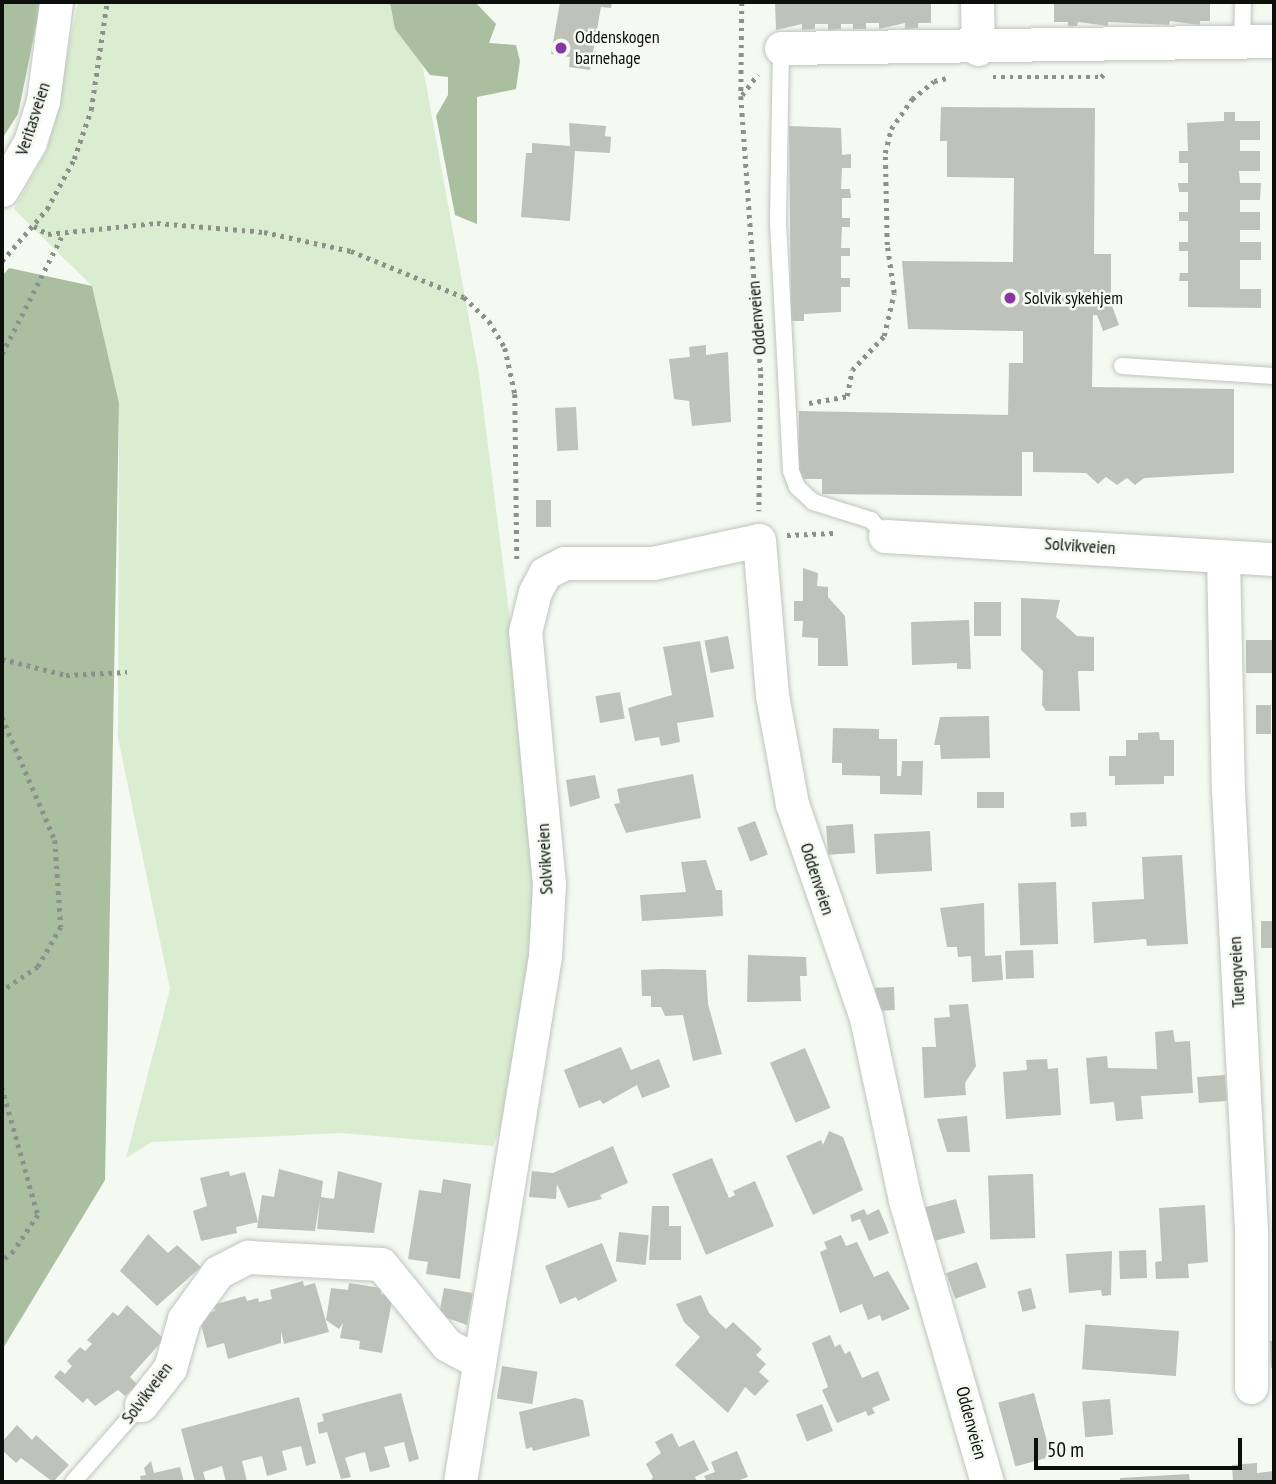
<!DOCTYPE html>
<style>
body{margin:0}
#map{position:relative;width:1276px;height:1484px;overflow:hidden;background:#f4f9f2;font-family:"PT Sans Narrow",sans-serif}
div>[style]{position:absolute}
.green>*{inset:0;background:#daedd1}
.forest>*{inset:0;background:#a9bf9f}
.building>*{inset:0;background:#bec2bb;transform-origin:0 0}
.path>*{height:4.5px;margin-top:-2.25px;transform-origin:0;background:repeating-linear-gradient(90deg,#8d918c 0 3.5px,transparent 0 8.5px)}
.roads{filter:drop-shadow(0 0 2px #bfc4bd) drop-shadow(0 0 2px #bfc4bd)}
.service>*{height:16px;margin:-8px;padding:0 8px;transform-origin:8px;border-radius:8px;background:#fff}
.minor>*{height:33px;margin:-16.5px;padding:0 16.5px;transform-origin:16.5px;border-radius:16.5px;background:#fff}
.dots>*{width:19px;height:19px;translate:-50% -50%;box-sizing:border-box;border:4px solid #f4f9f2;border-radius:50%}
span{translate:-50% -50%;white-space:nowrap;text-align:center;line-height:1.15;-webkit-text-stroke:5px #f4f9f2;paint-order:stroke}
.poi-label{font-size:18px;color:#0d0f0d}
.left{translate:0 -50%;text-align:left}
.street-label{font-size:18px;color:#0d0f0d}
.frame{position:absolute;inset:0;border:4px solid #0d0f0d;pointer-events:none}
.scale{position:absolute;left:1034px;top:1438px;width:208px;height:32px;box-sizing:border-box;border:4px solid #0d0f0d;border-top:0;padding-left:9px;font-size:21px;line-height:24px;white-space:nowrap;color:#0d0f0d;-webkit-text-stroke:5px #f4f9f2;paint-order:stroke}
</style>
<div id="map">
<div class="green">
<div style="clip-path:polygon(78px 2px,411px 2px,479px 374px,528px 762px,535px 962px,507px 1112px,493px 1146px,341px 1133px,152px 1142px,126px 1158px,170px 989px,118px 738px,119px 403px,92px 286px,14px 209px,47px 150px)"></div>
</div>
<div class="forest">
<div style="clip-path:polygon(2px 2px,41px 2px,18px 114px,2px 139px)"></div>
<div style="clip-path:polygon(390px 2px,475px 2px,496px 24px,489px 43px,516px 45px,520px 61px,516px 89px,477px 97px,477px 224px,455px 215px,436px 116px,448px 95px,448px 77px,430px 75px,395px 29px)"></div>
<div style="clip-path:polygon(9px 268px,92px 286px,119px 403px,105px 1180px,2px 1350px,2px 276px)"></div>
</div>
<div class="building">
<div style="clip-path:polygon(560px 2px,612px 2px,611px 8px,601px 7px,590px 70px,569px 67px,570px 57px,551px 54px)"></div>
<div style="clip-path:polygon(775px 2px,931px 2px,931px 23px,918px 23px,918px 28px,905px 29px,905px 23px,879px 29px,879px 23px,866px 23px,866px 29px,853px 29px,853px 24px,841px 24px,841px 29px,828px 30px,828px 24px,815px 24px,815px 29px,802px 30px,802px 24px,776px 30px)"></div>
<div style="clip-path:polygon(1054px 2px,1210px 2px,1210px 21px,1200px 21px,1200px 25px,1170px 21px,1169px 25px,1108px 22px,1108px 26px,1078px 22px,1077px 26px,1068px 26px,1068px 22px,1054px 22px)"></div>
<div style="clip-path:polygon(941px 107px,1095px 108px,1094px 254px,1111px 254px,1111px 303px,1119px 325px,1103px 331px,1097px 315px,1093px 315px,1092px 387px,1234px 389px,1234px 473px,1144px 478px,1135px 485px,1127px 478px,1117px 485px,1106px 477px,1098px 484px,1086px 473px,1033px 472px,1033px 452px,1022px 452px,1022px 496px,822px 494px,822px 479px,798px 479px,799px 411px,1008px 415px,1009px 363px,1023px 363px,1023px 331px,908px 329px,902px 261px,1013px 262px,1014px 178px,947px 177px,947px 141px,940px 141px)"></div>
<div style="clip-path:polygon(1224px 112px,1235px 112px,1235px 121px,1260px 121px,1260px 140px,1240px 140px,1240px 151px,1260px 151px,1260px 171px,1239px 171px,1240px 183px,1261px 183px,1260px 200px,1240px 200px,1240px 212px,1260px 212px,1260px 230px,1240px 230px,1240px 242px,1261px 242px,1261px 260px,1240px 260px,1240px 289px,1261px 289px,1261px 308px,1188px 307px,1188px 281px,1179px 281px,1180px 273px,1188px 273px,1188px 251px,1179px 251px,1179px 242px,1188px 242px,1188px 221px,1179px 221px,1179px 212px,1188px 212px,1188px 192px,1179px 192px,1178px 183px,1188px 183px,1188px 163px,1179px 163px,1179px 151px,1188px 151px,1187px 123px,1224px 121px)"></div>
<div style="clip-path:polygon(569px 123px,606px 126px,605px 136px,611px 137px,610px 153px,575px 151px,570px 221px,521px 217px,526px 153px,532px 153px,532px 143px,570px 146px)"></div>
<div style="clip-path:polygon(789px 126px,841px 128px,842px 155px,851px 154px,851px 168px,842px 168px,841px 189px,850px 189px,851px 198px,842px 198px,842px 218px,850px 218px,850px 227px,842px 227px,841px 248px,850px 248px,850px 256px,841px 256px,841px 278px,850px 278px,850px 287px,841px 287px,841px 312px,804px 314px,804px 321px,791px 321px)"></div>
<div style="clip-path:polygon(706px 345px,706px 355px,728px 352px,731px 422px,692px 426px,689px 401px,674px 399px,669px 359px,690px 357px,689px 347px)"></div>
<div style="left:576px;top:407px;width:43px;height:21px;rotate:87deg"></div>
<div style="left:536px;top:500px;width:15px;height:27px"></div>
<div style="clip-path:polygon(803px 568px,818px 573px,817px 586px,828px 587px,828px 597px,845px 616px,848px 666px,818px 666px,818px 638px,802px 637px,803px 621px,794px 621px,794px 601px,803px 601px)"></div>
<div style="clip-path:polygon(1021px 598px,1060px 600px,1056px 617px,1077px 636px,1094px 637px,1094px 671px,1078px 671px,1080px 711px,1046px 711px,1042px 705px,1043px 671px,1021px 650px)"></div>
<div style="left:1001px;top:602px;width:34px;height:27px;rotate:90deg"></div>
<div style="clip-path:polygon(969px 620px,971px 669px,957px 669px,957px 663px,912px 665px,911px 622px)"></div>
<div style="left:728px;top:636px;width:33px;height:24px;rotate:79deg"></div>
<div style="left:1246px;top:640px;width:28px;height:33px"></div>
<div style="clip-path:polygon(700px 641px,714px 717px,677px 723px,680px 742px,661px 746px,659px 737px,635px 741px,628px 708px,672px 695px,663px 647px)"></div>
<div style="left:620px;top:692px;width:27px;height:25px;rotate:80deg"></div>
<div style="left:1256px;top:705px;width:15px;height:29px"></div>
<div style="clip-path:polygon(989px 716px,990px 758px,941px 759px,940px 745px,934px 745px,940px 717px)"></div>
<div style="clip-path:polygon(833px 728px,879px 729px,879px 739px,897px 739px,897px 776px,901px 776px,902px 761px,923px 761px,922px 795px,880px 794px,880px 776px,842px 775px,842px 763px,832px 763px)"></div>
<div style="clip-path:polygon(1159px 732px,1160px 740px,1174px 740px,1174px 776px,1164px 776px,1164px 784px,1115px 785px,1115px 776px,1109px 776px,1109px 756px,1126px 756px,1126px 740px,1138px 740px,1138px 733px)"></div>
<div style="clip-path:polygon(693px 774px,701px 818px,626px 833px,614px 804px,620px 803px,617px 789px)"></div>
<div style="clip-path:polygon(595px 775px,600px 798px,570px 807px,566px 780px)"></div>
<div style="left:977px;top:792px;width:27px;height:16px"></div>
<div style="left:1086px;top:812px;width:14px;height:16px;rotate:86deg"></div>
<div style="left:755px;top:821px;width:36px;height:19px;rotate:69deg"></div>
<div style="left:853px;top:824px;width:29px;height:27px;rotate:86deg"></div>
<div style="left:930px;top:831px;width:40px;height:56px;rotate:87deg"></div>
<div style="clip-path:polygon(1182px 855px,1188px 944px,1147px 946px,1146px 939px,1094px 943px,1092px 902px,1144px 899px,1142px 857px)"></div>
<div style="clip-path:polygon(706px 860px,716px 890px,722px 890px,723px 916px,642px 921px,640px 895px,686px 892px,681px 862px)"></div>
<div style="left:1056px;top:882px;width:62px;height:38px;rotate:88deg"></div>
<div style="clip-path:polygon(984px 903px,985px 956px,1001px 955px,1003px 980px,972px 982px,971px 956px,958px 957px,957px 947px,947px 947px,940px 908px)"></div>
<div style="left:1274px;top:921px;width:27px;height:13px;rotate:90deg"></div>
<div style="left:1033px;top:950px;width:28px;height:28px;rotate:88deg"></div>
<div style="clip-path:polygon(748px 955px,806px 957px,807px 976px,800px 976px,801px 1001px,747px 1002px)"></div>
<div style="clip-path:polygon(662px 969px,706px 970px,708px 1004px,722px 1054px,693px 1061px,683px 1015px,665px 1016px,661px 1007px,651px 1007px,651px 996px,642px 996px,641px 970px)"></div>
<div style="left:894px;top:987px;width:23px;height:19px;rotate:88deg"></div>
<div style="clip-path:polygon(968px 1004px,976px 1066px,965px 1083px,966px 1095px,924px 1098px,922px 1047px,936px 1047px,934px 1018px,950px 1017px,949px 1005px)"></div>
<div style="clip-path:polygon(1173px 1030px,1175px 1042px,1190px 1041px,1193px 1093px,1141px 1096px,1143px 1119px,1116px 1121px,1114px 1102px,1090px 1104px,1086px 1058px,1107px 1056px,1108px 1068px,1157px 1069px,1155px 1032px)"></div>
<div style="clip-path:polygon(621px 1047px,631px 1070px,659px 1059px,670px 1087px,642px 1098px,637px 1085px,603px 1104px,600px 1100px,579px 1108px,564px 1070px)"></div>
<div style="left:805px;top:1048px;width:65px;height:38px;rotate:67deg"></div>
<div style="clip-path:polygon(1047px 1059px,1048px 1069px,1058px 1068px,1061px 1115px,1006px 1119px,1003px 1072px,1027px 1070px,1026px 1060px)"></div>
<div style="left:1225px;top:1075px;width:26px;height:28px;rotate:86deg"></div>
<div style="clip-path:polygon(967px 1116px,970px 1152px,947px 1152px,937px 1119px)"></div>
<div style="clip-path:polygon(829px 1131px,843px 1137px,863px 1190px,813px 1215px,786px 1156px,821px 1140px,823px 1145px)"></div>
<div style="clip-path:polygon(613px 1146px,628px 1183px,600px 1195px,602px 1199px,568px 1208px,557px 1184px,556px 1199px,529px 1197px,532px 1171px,553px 1173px)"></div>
<div style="clip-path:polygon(712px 1158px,729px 1198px,735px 1195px,733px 1191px,755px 1181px,774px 1226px,706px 1255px,672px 1174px)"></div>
<div style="clip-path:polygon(279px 1169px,323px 1181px,321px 1197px,334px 1199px,338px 1171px,382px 1183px,374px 1233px,317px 1229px,320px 1200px,315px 1231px,257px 1228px,262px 1195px,274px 1197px)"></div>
<div style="clip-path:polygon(229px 1171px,230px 1176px,245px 1172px,258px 1222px,236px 1227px,237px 1233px,201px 1241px,193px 1211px,207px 1206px,200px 1178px)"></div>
<div style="left:1033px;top:1174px;width:64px;height:45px;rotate:88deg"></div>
<div style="clip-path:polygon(443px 1179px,471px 1184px,460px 1279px,426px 1274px,428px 1262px,408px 1259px,419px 1190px,441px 1193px)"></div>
<div style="left:956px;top:1199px;width:35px;height:32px;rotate:75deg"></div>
<div style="clip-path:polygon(1205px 1205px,1208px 1262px,1188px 1264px,1189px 1278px,1156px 1279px,1155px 1262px,1162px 1261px,1159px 1208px)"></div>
<div style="clip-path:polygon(652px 1206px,669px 1206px,669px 1226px,681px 1226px,681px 1260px,649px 1260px)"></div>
<div style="clip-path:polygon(864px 1209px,867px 1215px,879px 1209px,889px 1233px,869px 1241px,860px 1219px,852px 1222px,850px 1215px)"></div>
<div style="left:619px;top:1232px;width:30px;height:30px;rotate:6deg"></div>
<div style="clip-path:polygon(148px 1234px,168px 1253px,177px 1245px,201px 1267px,157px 1306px,120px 1271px)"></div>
<div style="clip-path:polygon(841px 1235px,846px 1246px,857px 1242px,874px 1277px,888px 1271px,910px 1309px,882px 1321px,880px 1315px,868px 1320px,862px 1304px,840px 1313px,820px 1252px,827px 1249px,824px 1242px)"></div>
<div style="clip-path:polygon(602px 1243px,617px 1281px,578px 1301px,576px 1297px,560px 1304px,545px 1266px)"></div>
<div style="left:1146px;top:1250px;width:28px;height:27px;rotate:88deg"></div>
<div style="clip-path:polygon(1112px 1251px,1111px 1295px,1102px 1296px,1101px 1290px,1069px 1293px,1066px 1254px)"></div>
<div style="left:977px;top:1262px;width:27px;height:33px;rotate:70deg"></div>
<div style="clip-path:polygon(303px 1281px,304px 1286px,315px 1283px,329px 1332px,284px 1344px,281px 1331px,281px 1343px,228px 1359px,224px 1343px,207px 1348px,199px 1316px,215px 1311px,213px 1305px,245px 1296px,247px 1301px,258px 1298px,259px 1302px,272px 1299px,270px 1290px)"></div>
<div style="clip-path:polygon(349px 1283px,381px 1288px,381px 1294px,393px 1296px,382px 1353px,359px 1349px,360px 1341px,340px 1338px,343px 1323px,339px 1329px,326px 1320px,331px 1288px,348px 1290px)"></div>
<div style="clip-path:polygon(444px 1288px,473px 1293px,467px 1325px,439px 1315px)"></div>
<div style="left:1031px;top:1288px;width:21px;height:14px;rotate:76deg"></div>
<div style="clip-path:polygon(701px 1295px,709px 1313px,726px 1329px,733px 1322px,762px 1349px,756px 1355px,766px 1364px,759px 1372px,769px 1381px,755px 1396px,745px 1387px,728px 1413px,675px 1365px,700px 1337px,684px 1322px,676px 1304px)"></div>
<div style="clip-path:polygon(127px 1305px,164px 1339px,130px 1377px,137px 1384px,125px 1396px,118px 1390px,95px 1406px,87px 1398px,83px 1403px,54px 1377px,60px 1370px,65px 1374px,72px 1366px,67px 1361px,80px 1347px,85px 1351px,92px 1344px,87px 1340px,113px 1312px,118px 1316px)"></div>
<div style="left:1179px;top:1331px;width:45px;height:94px;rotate:94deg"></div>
<div style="clip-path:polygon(830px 1335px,835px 1347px,840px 1344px,845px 1354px,850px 1351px,862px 1378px,878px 1371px,890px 1400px,872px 1408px,875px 1413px,868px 1416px,866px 1411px,837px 1423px,822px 1390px,828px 1387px,812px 1343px)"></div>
<div style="clip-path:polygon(1270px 1341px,1274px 1341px,1274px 1367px,1271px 1368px)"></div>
<div style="left:502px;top:1366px;width:36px;height:33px;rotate:9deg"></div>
<div style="clip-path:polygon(401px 1393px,419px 1459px,409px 1462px,404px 1442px,384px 1447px,390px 1467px,370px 1472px,365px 1452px,354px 1455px,345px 1458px,351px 1477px,341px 1479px,327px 1432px,319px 1434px,317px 1423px,324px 1421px,322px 1414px)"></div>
<div style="left:1034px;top:1393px;width:66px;height:37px;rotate:75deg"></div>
<div style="clip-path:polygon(299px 1397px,316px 1463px,306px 1466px,301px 1446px,282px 1451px,287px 1470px,267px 1476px,262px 1456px,242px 1461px,247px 1481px,226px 1482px,222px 1466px,203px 1472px,206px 1482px,195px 1482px,181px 1429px)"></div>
<div style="clip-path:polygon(575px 1398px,583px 1400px,590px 1436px,533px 1451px,532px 1447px,526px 1449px,519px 1412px)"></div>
<div style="left:1110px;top:1399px;width:36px;height:28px;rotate:85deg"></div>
<div style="left:822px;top:1404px;width:29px;height:28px;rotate:68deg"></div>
<div style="clip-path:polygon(17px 1425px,32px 1440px,36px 1435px,69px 1465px,53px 1482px,21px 1458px,16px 1463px,2px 1450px,2px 1442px)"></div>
<div style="clip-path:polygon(672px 1433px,679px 1447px,694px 1440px,709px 1470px,695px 1477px,697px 1481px,650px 1482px,653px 1477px,646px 1464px,661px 1453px,655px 1442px)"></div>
<div style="clip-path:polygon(737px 1451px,748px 1477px,734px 1482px,707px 1482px,704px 1476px,715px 1472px,711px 1462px)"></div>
<div style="clip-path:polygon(151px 1461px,154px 1473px,180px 1467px,184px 1482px,141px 1482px,140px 1476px,146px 1475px,144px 1468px)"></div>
<div style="clip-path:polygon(1257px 1463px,1257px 1473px,1274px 1471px,1274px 1482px,1233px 1482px,1232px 1465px)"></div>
<div style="clip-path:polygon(1189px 1474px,1190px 1482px,1120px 1482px,1120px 1478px)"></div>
</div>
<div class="path">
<div style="left:742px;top:2px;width:94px;rotate:90.6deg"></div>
<div style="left:741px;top:96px;width:279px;rotate:85.9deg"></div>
<div style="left:761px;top:374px;width:137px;rotate:90.8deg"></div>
<div style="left:993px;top:77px;width:108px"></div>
<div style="left:1101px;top:77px;width:6px;rotate:-45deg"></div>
<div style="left:742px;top:95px;width:26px;rotate:-53deg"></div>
<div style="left:34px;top:226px;width:16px;rotate:30deg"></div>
<div style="left:48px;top:234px;width:110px;rotate:-5.8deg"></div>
<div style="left:157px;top:223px;width:107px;rotate:4.8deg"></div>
<div style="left:264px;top:232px;width:89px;rotate:12.3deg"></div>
<div style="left:351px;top:251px;width:122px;rotate:22.2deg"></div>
<div style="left:464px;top:297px;width:35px;rotate:44deg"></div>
<div style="left:489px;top:321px;width:31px;rotate:59deg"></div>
<div style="left:505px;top:348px;width:47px;rotate:77.7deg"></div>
<div style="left:515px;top:394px;width:166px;rotate:89.3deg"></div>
<div style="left:2px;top:261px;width:69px;rotate:-49.1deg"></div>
<div style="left:47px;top:209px;width:57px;rotate:-61.6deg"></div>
<div style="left:74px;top:159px;width:52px;rotate:-70.9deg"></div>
<div style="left:91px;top:110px;width:109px;rotate:-81.6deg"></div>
<div style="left:2px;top:354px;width:135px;rotate:-63.1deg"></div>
<div style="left:809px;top:403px;width:39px;rotate:-10deg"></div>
<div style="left:847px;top:396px;width:26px;rotate:-79deg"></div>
<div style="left:852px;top:370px;width:47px;rotate:-46.7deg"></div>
<div style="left:884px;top:336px;width:44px;rotate:-76.9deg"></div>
<div style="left:894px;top:293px;width:49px;rotate:-98.3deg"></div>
<div style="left:887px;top:245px;width:92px;rotate:-91.2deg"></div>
<div style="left:885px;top:153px;width:25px;rotate:-76deg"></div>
<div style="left:891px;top:129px;width:37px;rotate:-55deg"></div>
<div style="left:912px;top:99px;width:28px;rotate:-39deg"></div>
<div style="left:934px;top:81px;width:13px;rotate:-13deg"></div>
<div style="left:787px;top:535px;width:47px;rotate:-2.4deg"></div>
<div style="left:2px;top:659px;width:66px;rotate:14deg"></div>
<div style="left:66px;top:675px;width:61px;rotate:-2.8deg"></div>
<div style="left:2px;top:717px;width:134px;rotate:66.7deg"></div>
<div style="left:55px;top:840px;width:87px;rotate:86.1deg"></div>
<div style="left:61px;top:927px;width:46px;rotate:119.9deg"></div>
<div style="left:38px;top:967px;width:43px;rotate:146.3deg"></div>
<div style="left:2px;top:1087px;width:133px;rotate:74.3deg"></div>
<div style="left:38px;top:1215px;width:43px;rotate:123.7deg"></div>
<div style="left:14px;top:1251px;width:16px;rotate:140deg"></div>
</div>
<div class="roads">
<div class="service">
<div style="left:1242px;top:42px;width:40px;rotate:-88.6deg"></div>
<div style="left:781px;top:48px;width:174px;rotate:91deg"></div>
<div style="left:778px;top:222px;width:249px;rotate:87deg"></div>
<div style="left:791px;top:471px;width:17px;rotate:69deg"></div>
<div style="left:797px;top:487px;width:22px;rotate:43deg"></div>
<div style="left:813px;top:502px;width:61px;rotate:17.2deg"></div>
<div style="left:871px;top:520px;width:21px;rotate:49deg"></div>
<div style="left:1122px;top:366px;width:152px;rotate:3.8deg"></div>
<div style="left:73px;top:1482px;width:103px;rotate:-48.6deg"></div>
</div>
<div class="minor">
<div style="left:977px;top:2px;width:47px;rotate:88.8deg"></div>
<div style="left:781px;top:48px;width:493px;rotate:-0.8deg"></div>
<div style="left:2px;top:190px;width:56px;rotate:-59.7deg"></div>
<div style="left:30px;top:142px;width:43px;rotate:-72.4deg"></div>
<div style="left:43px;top:101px;width:100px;rotate:-82.5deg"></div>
<div style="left:885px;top:536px;width:390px;rotate:3.4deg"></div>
<div style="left:1223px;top:557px;width:234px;rotate:88.8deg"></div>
<div style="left:1228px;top:791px;width:442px;rotate:87deg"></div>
<div style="left:1251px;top:1232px;width:155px;rotate:90deg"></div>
<div style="left:141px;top:1405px;width:47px;rotate:-51.9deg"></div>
<div style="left:170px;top:1368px;width:51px;rotate:-74.1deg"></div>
<div style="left:184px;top:1319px;width:58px;rotate:-54.1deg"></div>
<div style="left:218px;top:1272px;width:34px;rotate:-27deg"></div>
<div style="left:248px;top:1257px;width:133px;rotate:3deg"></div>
<div style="left:381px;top:1264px;width:104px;rotate:50.8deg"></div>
<div style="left:447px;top:1345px;width:36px;rotate:28deg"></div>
<div style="left:460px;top:1482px;width:533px;rotate:-80.82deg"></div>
<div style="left:545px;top:956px;width:72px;rotate:-86.8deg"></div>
<div style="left:549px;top:884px;width:253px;rotate:-95.4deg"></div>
<div style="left:525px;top:632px;width:41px;rotate:-76deg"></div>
<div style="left:535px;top:592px;width:21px;rotate:-62deg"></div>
<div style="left:545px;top:573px;width:22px;rotate:-27deg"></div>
<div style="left:565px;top:563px;width:88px"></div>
<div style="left:653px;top:563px;width:108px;rotate:-12.2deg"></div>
<div style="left:759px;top:540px;width:156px;rotate:85.2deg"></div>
<div style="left:772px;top:695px;width:111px;rotate:79.6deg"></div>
<div style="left:792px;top:804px;width:226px;rotate:70.9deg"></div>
<div style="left:866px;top:1018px;width:186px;rotate:77.9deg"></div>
<div style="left:905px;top:1200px;width:294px;rotate:73.8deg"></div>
</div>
</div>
<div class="dots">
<div style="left:561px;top:48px;background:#8836a6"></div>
<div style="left:1010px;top:298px;background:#8836a6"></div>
</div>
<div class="poi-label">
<span class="left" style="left:575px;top:48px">Oddenskogen<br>barnehage</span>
<span class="left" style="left:1024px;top:298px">Solvik sykehjem</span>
</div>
<div class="street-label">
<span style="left:33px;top:119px;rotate:-72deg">Veritasveien</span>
<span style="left:757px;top:318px;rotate:-95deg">Oddenveien</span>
<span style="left:1080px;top:546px;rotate:4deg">Solvikveien</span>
<span style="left:545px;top:859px;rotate:-93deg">Solvikveien</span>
<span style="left:817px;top:879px;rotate:72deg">Oddenveien</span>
<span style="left:1237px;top:972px;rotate:-93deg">Tuengveien</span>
<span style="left:147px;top:1393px;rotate:-53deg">Solvikveien</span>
<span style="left:971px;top:1423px;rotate:75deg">Oddenveien</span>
</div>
<div class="frame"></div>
<div class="scale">50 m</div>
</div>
